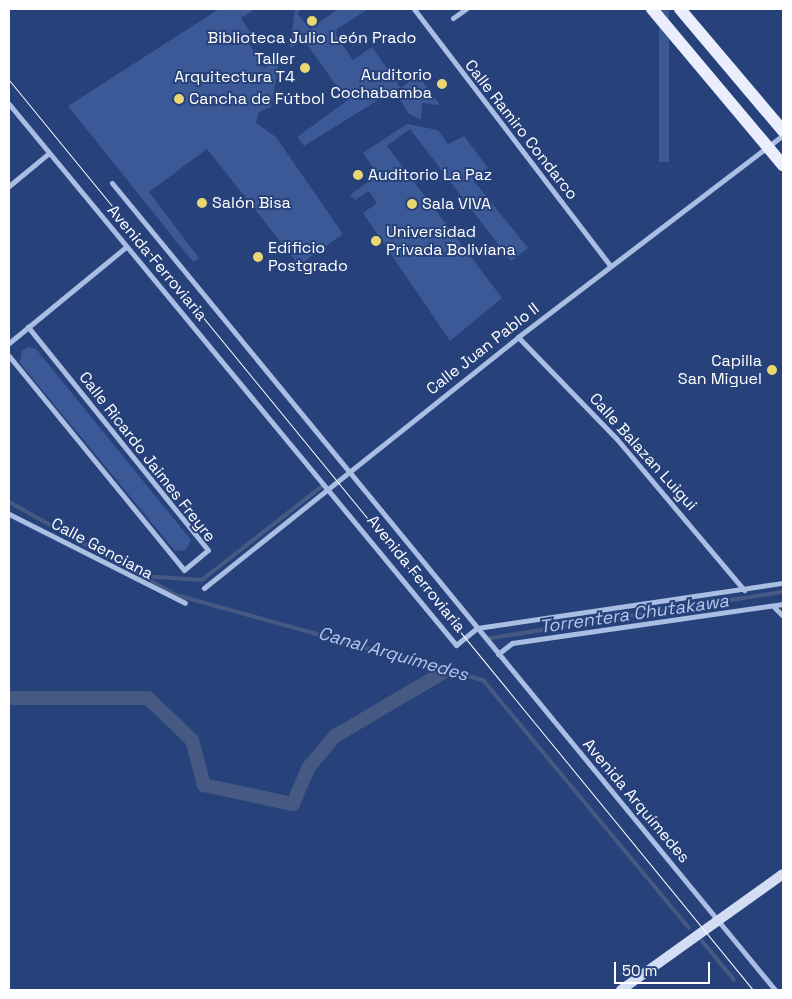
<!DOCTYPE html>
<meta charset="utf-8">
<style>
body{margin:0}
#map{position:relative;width:792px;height:999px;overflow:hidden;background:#27417a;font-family:"Space Grotesk",sans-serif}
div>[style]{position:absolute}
.green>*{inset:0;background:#3b5997;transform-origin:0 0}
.stream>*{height:4px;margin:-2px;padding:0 2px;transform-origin:2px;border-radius:2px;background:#465983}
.canal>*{height:14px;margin:-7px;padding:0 7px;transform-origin:7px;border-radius:7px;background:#465983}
.street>*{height:5px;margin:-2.5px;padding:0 2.5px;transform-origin:2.5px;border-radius:2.5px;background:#aabde3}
.secondary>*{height:10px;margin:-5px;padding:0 5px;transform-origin:5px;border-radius:5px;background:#d3ddf4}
.primary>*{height:12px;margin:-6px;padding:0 6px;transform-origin:6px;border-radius:6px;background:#eaeefc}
.tram>*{height:1px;margin:-0.5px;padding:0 0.5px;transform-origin:0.5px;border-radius:0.5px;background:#fff}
.dots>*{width:14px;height:14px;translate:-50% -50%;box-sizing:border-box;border:2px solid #27417a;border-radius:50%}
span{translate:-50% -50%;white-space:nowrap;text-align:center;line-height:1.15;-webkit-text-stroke:4px #27417a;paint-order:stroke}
.poi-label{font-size:16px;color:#fff}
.right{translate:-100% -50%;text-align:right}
.left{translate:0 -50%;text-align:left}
.street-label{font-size:16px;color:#fff}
.water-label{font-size:18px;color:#b5c7eb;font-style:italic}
.frame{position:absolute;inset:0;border:10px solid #fff;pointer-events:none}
.scale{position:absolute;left:614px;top:962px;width:96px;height:22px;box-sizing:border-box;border:2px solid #fff;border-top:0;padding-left:6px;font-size:15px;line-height:18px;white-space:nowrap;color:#fff;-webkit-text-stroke:4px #27417a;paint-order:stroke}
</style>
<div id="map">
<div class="green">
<div style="clip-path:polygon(219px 9px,255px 9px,241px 18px,254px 38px,248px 42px,264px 68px,280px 58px,271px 107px,259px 112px,256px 123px,276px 137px,343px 234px,299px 265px,207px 149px,149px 192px,199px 258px,193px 262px,68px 106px)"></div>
<div style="clip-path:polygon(295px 9px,302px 9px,297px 13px,310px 29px,338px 9px,368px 9px,337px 29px,336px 35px,353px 60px,372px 47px,401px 88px,418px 75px,440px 105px,422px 103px,421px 120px,409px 114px,394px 90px,304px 146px,297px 137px,347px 101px,304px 40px,290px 48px)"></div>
<div style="left:659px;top:9px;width:10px;height:153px"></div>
<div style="clip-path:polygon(407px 124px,438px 130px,448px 144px,464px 136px,488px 168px,473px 180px,528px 248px,511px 261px,410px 129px,387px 146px,502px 298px,450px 341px,363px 213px,377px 203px,369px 191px,355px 200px,350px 195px,378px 175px,363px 153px)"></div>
<div style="clip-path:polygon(29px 347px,36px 349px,191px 540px,186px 550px,175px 551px,20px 363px,22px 350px)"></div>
</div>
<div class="stream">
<div style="left:9px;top:502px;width:191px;rotate:29.1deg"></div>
<div style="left:176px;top:595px;width:319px;rotate:15.5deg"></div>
<div style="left:483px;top:680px;width:322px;rotate:50.3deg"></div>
<div style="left:141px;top:576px;width:61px;rotate:3.8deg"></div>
<div style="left:202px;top:580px;width:151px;rotate:-38deg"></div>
<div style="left:485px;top:639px;width:302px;rotate:-9deg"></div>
<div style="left:702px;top:941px;width:50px;rotate:50.6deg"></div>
</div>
<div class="canal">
<div style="left:9px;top:698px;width:139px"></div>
<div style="left:148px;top:698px;width:61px;rotate:43.7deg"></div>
<div style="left:192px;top:740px;width:47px;rotate:75.1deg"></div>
<div style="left:204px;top:785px;width:91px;rotate:12.1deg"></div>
<div style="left:293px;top:804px;width:39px;rotate:-67deg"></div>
<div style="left:308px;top:768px;width:42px;rotate:-49.8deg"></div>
<div style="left:335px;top:736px;width:129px;rotate:-30.4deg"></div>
</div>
<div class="street">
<div style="left:414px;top:9px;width:322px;rotate:52.6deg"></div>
<div style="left:453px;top:18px;width:16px;rotate:-35deg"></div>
<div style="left:9px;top:104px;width:702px;rotate:50.43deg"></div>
<div style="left:456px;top:645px;width:27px;rotate:-39deg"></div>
<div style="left:477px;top:628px;width:309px;rotate:-8.4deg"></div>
<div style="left:112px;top:183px;width:1044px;rotate:50.59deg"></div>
<div style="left:9px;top:186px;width:52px;rotate:-39.5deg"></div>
<div style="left:518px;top:337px;width:141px;rotate:45.9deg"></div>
<div style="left:616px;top:438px;width:199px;rotate:49.9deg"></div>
<div style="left:9px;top:343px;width:151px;rotate:-39.4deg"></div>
<div style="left:9px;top:356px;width:276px;rotate:50.7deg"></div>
<div style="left:184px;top:570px;width:31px;rotate:-40deg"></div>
<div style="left:208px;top:550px;width:287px;rotate:-128.9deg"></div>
<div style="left:9px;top:514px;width:197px;rotate:26.8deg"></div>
<div style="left:204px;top:588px;width:402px;rotate:-38.6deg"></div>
<div style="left:518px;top:337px;width:333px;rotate:-37.3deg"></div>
<div style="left:774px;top:607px;width:13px;rotate:45deg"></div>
<div style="left:498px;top:654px;width:18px;rotate:-38deg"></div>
<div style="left:512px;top:643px;width:274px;rotate:-8.2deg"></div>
</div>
<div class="secondary">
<div style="left:621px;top:990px;width:199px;rotate:-35.6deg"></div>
</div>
<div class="primary">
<div style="left:652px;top:9px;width:204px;rotate:50deg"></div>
<div style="left:680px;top:9px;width:160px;rotate:49.8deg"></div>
</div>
<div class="tram">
<div style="left:9px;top:80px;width:1175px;rotate:50.73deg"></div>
</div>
<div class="dots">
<div style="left:312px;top:21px;background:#ebd771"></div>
<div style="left:305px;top:68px;background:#ebd771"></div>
<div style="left:442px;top:84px;background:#ebd771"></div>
<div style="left:179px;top:99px;background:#ebd771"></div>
<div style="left:358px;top:175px;background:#ebd771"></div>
<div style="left:202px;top:203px;background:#ebd771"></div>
<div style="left:412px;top:204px;background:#ebd771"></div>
<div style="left:376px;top:241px;background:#ebd771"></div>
<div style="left:258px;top:257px;background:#ebd771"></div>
<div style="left:772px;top:370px;background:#ebd771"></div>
</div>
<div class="poi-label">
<span style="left:312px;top:38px">Biblioteca Julio León Prado</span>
<span class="right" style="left:295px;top:68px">Taller<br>Arquitectura T4</span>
<span class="right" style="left:432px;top:84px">Auditorio<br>Cochabamba</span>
<span class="left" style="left:189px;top:99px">Cancha de Fútbol</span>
<span class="left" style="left:368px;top:175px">Auditorio La Paz</span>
<span class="left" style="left:212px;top:203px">Salón Bisa</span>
<span class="left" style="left:422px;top:204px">Sala VIVA</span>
<span class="left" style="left:386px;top:241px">Universidad<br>Privada Boliviana</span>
<span class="left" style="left:268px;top:257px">Edificio<br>Postgrado</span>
<span class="right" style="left:762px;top:370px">Capilla<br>San Miguel</span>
</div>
<div class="street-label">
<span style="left:521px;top:130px;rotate:52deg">Calle Ramiro Condarco</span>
<span style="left:157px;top:263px;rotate:50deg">Avenida Ferroviaria</span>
<span style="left:483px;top:349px;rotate:-38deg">Calle Juan Pablo II</span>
<span style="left:643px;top:452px;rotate:48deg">Calle Balazan Luigui</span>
<span style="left:147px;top:457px;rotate:52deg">Calle Ricardo Jaimes Freyre</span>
<span style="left:102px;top:549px;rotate:28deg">Calle Genciana</span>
<span style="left:416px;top:574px;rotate:51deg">Avenida Ferroviaria</span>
<span style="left:636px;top:801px;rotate:50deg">Avenida Arquímedes</span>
</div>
<div class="water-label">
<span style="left:634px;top:614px;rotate:-8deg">Torrentera Chutakawa</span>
<span style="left:393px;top:654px;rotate:16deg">Canal Arquímedes</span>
</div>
<div class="frame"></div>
<div class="scale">50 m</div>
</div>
